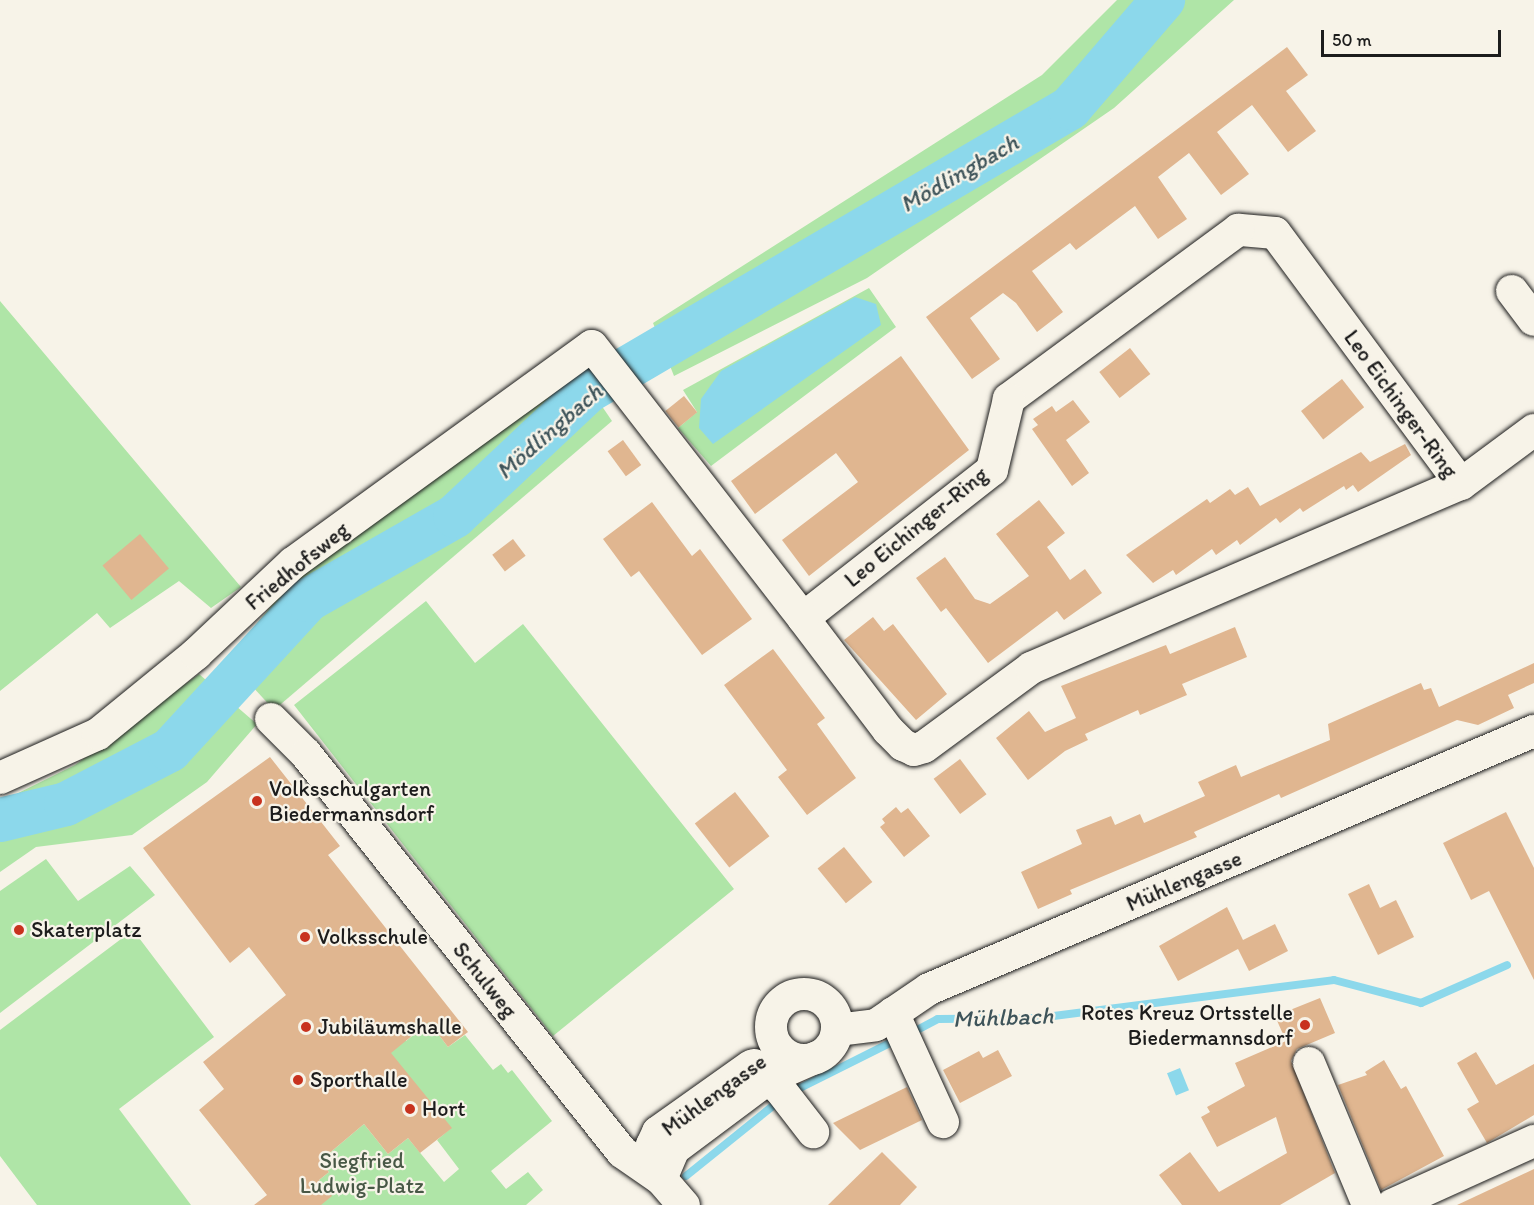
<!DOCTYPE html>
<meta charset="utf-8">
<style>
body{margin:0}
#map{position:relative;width:1534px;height:1205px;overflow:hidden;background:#f7f3e8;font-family:Itim,sans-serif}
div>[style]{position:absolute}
.green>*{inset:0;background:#afe5a7}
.water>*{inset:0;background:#8cd8eb;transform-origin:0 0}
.stream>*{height:8px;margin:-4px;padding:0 4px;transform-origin:4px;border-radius:4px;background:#8cd8eb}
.river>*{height:44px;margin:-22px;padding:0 22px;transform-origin:22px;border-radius:22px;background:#8cd8eb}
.building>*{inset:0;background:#e0b690;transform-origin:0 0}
.roads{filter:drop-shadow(0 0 2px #1c1c1c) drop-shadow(0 0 2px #1c1c1c)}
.minor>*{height:32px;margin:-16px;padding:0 16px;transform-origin:16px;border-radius:16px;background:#f7f3e8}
.minor>.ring{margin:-16px;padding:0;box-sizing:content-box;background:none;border:32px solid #f7f3e8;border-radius:50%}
.dots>*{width:16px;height:16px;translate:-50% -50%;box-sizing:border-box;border:3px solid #f7f3e8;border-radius:50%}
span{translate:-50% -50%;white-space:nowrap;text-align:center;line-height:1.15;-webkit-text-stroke:4.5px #f7f3e8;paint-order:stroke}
.street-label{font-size:22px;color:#1c1c1c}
.poi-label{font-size:22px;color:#1c1c1c}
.left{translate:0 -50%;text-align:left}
.right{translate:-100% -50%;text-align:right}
.park-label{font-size:22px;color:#485846}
.water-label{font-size:24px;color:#3e545a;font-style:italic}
.scale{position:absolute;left:1321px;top:30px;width:180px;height:27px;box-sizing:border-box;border:3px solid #1c1c1c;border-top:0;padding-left:8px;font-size:18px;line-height:21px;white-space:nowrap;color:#1c1c1c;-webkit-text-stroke:4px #f7f3e8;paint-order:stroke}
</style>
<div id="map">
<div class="green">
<div style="clip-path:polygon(1117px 0,1234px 0,1114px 108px,867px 278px,674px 376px,653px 323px,1042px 75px)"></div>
<div style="clip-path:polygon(869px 288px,896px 327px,711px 466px,678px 428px,697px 412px,683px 390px)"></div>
<div style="clip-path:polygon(0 301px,241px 587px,211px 608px,179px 581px,110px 628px,97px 613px,0 691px)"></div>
<div style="clip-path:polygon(580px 374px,612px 421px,274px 710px,227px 659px,288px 586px)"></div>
<div style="clip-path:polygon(426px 601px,475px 663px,523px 624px,734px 889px,553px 1036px,294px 705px)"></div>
<div style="clip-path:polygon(199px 674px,257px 724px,207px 782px,132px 835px,36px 847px,0 872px,0 802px,75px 765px)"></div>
<div style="clip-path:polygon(46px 859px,78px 901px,130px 866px,155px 895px,0 1013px,0 891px)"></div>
<div style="clip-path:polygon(133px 930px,214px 1037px,119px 1109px,191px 1205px,37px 1205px,0 1156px,0 1030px)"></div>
<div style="clip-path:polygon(325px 978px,406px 1041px,429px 1022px,448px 1047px,465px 1035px,493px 1070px,501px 1064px,508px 1073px,512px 1070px,552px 1121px,491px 1171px,506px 1189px,528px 1172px,543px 1190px,526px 1205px,321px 1205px,319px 1180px,329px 1172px,320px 1161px,364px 1124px,388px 1154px,408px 1138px,444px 1182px,459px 1169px,437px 1140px,451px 1128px)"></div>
</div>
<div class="water">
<div style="clip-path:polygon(855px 297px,876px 304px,881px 325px,713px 444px,699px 428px,701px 399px,721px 371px)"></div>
<div style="left:1180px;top:1068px;width:24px;height:14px;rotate:68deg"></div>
</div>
<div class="stream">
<div style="left:919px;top:1029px;width:21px;rotate:-28deg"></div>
<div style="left:938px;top:1019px;width:100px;rotate:-0.6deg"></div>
<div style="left:1038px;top:1018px;width:298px;rotate:-7.3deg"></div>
<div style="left:1334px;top:980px;width:90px;rotate:14.8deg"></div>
<div style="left:1421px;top:1003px;width:94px;rotate:-23.8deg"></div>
<div style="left:792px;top:1092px;width:112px;rotate:-26.6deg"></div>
<div style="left:686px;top:1176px;width:119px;rotate:-38.9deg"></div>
</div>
<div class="river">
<div style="left:0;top:820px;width:68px;rotate:-13.6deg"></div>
<div style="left:66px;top:804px;width:117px;rotate:-27.4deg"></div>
<div style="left:170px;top:750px;width:204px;rotate:-47.4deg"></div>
<div style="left:308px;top:600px;width:169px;rotate:-29.7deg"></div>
<div style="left:455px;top:516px;width:183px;rotate:-43.2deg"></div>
<div style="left:588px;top:391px;width:559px;rotate:-30.42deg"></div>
<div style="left:1070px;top:108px;width:143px;rotate:-49.3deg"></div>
</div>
<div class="building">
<div style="clip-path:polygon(1287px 47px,1308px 75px,1286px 91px,1316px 131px,1288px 152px,1252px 105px,1217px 132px,1249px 174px,1221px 195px,1189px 153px,1158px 177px,1187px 219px,1158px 239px,1135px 206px,1076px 250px,1070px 243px,1032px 271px,1063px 312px,1037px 332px,1016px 303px,1003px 293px,970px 318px,1000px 359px,972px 379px,926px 317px)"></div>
<div style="left:1130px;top:348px;width:33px;height:39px;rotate:52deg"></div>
<div style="clip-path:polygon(901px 356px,969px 450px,809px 576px,782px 540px,858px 482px,836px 453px,755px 514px,731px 481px)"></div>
<div style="left:1342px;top:379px;width:36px;height:52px;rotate:52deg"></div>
<div style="left:684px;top:396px;width:21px;height:24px;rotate:51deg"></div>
<div style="clip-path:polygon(1073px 400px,1090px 422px,1066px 440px,1089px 473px,1072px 486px,1032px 429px,1038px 425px,1033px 419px,1052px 406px,1056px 412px)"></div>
<div style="left:623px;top:440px;width:31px;height:19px;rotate:54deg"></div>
<div style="clip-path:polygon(1405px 444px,1411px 455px,1358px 492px,1353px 485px,1346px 490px,1344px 486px,1303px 512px,1300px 508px,1280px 523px,1276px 518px,1240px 545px,1237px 540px,1216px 555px,1212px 549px,1176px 575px,1173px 570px,1153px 583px,1126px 555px,1207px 499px,1210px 503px,1230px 489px,1235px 495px,1248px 487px,1260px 506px,1361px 452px,1370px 462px)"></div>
<div style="clip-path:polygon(1039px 500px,1065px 533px,1047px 547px,1070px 580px,1085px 569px,1102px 593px,1064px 620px,1057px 611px,988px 663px,946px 608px,941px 612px,916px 578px,945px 557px,975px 599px,990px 604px,1029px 576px,996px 534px)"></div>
<div style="clip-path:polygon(652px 502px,692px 556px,700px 549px,752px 619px,702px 655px,639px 571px,631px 577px,603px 539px)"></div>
<div style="left:140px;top:534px;width:45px;height:49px;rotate:50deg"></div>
<div style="left:513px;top:539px;width:21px;height:26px;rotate:53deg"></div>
<div style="clip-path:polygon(873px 617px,884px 631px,893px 624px,947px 694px,916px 720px,844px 640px)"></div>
<div style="clip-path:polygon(1235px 627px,1247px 657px,1182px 684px,1187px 695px,1140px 715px,1138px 710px,1085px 734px,1088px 740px,1065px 751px,1028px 780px,996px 738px,1029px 711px,1045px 732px,1076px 718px,1061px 686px,1166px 645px,1170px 654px)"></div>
<div style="clip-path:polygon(773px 649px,825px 718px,817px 724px,856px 778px,807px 815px,778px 777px,787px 770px,724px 685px)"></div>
<div style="clip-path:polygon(1534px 663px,1534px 683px,1508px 695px,1514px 708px,1478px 725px,1457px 720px,1281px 798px,1279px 794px,1194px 832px,1197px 837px,1070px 890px,1072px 894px,1038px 909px,1021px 872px,1082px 844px,1076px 830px,1111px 816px,1115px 825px,1140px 814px,1144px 823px,1205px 796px,1198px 782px,1236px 765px,1241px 777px,1330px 740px,1328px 724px,1421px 683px,1424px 690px,1431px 688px,1439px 707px)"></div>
<div style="clip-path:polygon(270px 757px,340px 846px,328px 855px,468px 1032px,448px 1047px,429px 1022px,391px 1053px,452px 1128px,420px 1153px,408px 1138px,388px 1154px,364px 1124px,320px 1161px,329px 1172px,319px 1180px,332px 1196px,321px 1205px,254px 1205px,267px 1195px,199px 1110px,224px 1089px,203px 1062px,286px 995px,249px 947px,230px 963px,143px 848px)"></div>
<div style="left:960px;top:759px;width:44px;height:33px;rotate:53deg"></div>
<div style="left:735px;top:792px;width:56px;height:51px;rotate:52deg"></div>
<div style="clip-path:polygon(896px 807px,901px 813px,908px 808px,930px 836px,904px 857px,880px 827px,885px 823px,882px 819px)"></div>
<div style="clip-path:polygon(1506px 812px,1534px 868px,1534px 980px,1489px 891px,1471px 900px,1443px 843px)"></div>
<div style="left:844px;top:847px;width:45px;height:34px;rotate:51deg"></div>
<div style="clip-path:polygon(1369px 884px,1380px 908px,1396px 900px,1414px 937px,1378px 955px,1348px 894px)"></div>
<div style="clip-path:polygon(1227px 907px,1243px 940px,1275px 924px,1288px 951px,1249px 971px,1238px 949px,1178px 981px,1159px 946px)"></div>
<div style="clip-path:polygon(1320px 998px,1335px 1033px,1297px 1049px,1291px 1061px,1335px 1173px,1280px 1205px,1182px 1205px,1159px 1175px,1190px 1152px,1219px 1192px,1287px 1153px,1276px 1117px,1217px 1147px,1201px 1117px,1210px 1112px,1207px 1107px,1245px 1086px,1235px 1063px,1286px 1041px,1275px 1016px)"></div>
<div style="clip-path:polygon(998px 1050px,1012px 1076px,960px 1103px,943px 1070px,979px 1051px,983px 1058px)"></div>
<div style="clip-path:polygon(1476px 1052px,1496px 1085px,1534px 1064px,1534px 1115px,1487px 1143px,1467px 1109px,1479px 1102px,1457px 1063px)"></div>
<div style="clip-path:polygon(1384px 1060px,1401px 1089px,1406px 1086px,1444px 1156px,1381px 1190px,1338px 1085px,1367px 1075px,1365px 1072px)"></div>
<div style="clip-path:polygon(907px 1087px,922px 1120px,860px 1150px,833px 1123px)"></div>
<div style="clip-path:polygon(882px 1152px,917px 1187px,900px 1205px,828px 1205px)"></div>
<div style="clip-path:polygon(1534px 1169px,1534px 1205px,1457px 1205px)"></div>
</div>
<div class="roads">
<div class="minor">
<div style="left:1512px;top:291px;width:36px;rotate:53deg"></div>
<div style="left:1461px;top:484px;width:312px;rotate:-126.5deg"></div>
<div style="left:1275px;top:233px;width:37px;rotate:-175deg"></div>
<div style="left:1238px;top:230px;width:285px;rotate:143.6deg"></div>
<div style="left:1009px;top:399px;width:73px;rotate:103.5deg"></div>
<div style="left:992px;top:470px;width:240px;rotate:141.9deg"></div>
<div style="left:803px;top:618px;width:141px;rotate:52.8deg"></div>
<div style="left:888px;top:730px;width:21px;rotate:45deg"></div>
<div style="left:903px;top:745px;width:12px;rotate:24deg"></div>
<div style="left:914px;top:750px;width:10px;rotate:-17deg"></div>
<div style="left:924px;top:747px;width:133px;rotate:-36.4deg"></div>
<div style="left:1031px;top:668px;width:468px;rotate:-23.2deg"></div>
<div style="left:1461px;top:484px;width:91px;rotate:-36.5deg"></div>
<div style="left:271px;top:719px;width:49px;rotate:45deg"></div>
<div style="left:306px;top:754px;width:508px;rotate:51.55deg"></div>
<div style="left:622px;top:1152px;width:47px;rotate:34.7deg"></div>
<div style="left:661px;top:1179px;width:35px;rotate:49deg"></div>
<div style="left:0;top:778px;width:107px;rotate:-24.2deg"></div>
<div style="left:98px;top:734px;width:127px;rotate:-39.2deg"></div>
<div style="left:196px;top:654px;width:133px;rotate:-43.2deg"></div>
<div style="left:293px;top:563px;width:369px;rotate:-36deg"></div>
<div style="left:592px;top:346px;width:344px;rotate:52.2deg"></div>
<div class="ring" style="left:771px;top:994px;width:34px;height:34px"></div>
<div style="left:893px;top:1013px;width:120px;rotate:65.4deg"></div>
<div style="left:837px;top:1030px;width:39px;rotate:-7deg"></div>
<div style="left:876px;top:1025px;width:64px;rotate:-34.2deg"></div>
<div style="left:929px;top:989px;width:658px;rotate:-23.1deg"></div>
<div style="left:1309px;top:1063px;width:154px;rotate:67.4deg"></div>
<div style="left:754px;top:1065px;width:34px;rotate:43deg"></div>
<div style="left:779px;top:1088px;width:56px;rotate:52.3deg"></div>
<div style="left:659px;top:1175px;width:31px;rotate:-103deg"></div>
<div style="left:652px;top:1145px;width:14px;rotate:-65deg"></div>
<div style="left:658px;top:1132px;width:114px;rotate:-35.4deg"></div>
<div style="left:661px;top:1179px;width:33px;rotate:-67deg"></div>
<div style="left:674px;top:1149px;width:119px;rotate:-36.8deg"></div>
<div style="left:769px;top:1078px;width:52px;rotate:-23.6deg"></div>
<div style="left:1392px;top:1205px;width:156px;rotate:-24.3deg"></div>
</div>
</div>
<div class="dots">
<div style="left:257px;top:801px;background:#c8321e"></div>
<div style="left:19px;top:930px;background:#c8321e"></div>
<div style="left:305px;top:937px;background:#c8321e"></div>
<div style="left:1305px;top:1025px;background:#c8321e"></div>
<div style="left:306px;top:1027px;background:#c8321e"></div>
<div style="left:298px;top:1080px;background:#c8321e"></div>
<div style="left:410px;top:1109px;background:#c8321e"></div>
</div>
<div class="street-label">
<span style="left:1401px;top:404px;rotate:54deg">Leo Eichinger-Ring</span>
<span style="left:916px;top:527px;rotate:-39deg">Leo Eichinger-Ring</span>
<span style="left:297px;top:566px;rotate:-39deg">Friedhofsweg</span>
<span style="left:1184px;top:881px;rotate:-23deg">Mühlengasse</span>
<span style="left:485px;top:980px;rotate:52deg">Schulweg</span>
<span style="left:714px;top:1095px;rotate:-36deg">Mühlengasse</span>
</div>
<div class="poi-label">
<span class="left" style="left:269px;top:801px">Volksschulgarten<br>Biedermannsdorf</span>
<span class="left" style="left:31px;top:930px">Skaterplatz</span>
<span class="left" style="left:317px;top:937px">Volksschule</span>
<span class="right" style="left:1293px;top:1025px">Rotes Kreuz Ortsstelle<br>Biedermannsdorf</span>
<span class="left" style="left:318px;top:1027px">Jubiläumshalle</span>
<span class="left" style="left:310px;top:1080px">Sporthalle</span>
<span class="left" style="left:422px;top:1109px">Hort</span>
</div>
<div class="park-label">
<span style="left:362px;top:1173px">Siegfried<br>Ludwig-Platz</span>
</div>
<div class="water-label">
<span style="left:959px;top:173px;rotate:-30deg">Mödlingbach</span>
<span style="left:549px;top:431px;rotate:-41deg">Mödlingbach</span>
<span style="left:1003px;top:1017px;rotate:-2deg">Mühlbach</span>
</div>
<div class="scale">50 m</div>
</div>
